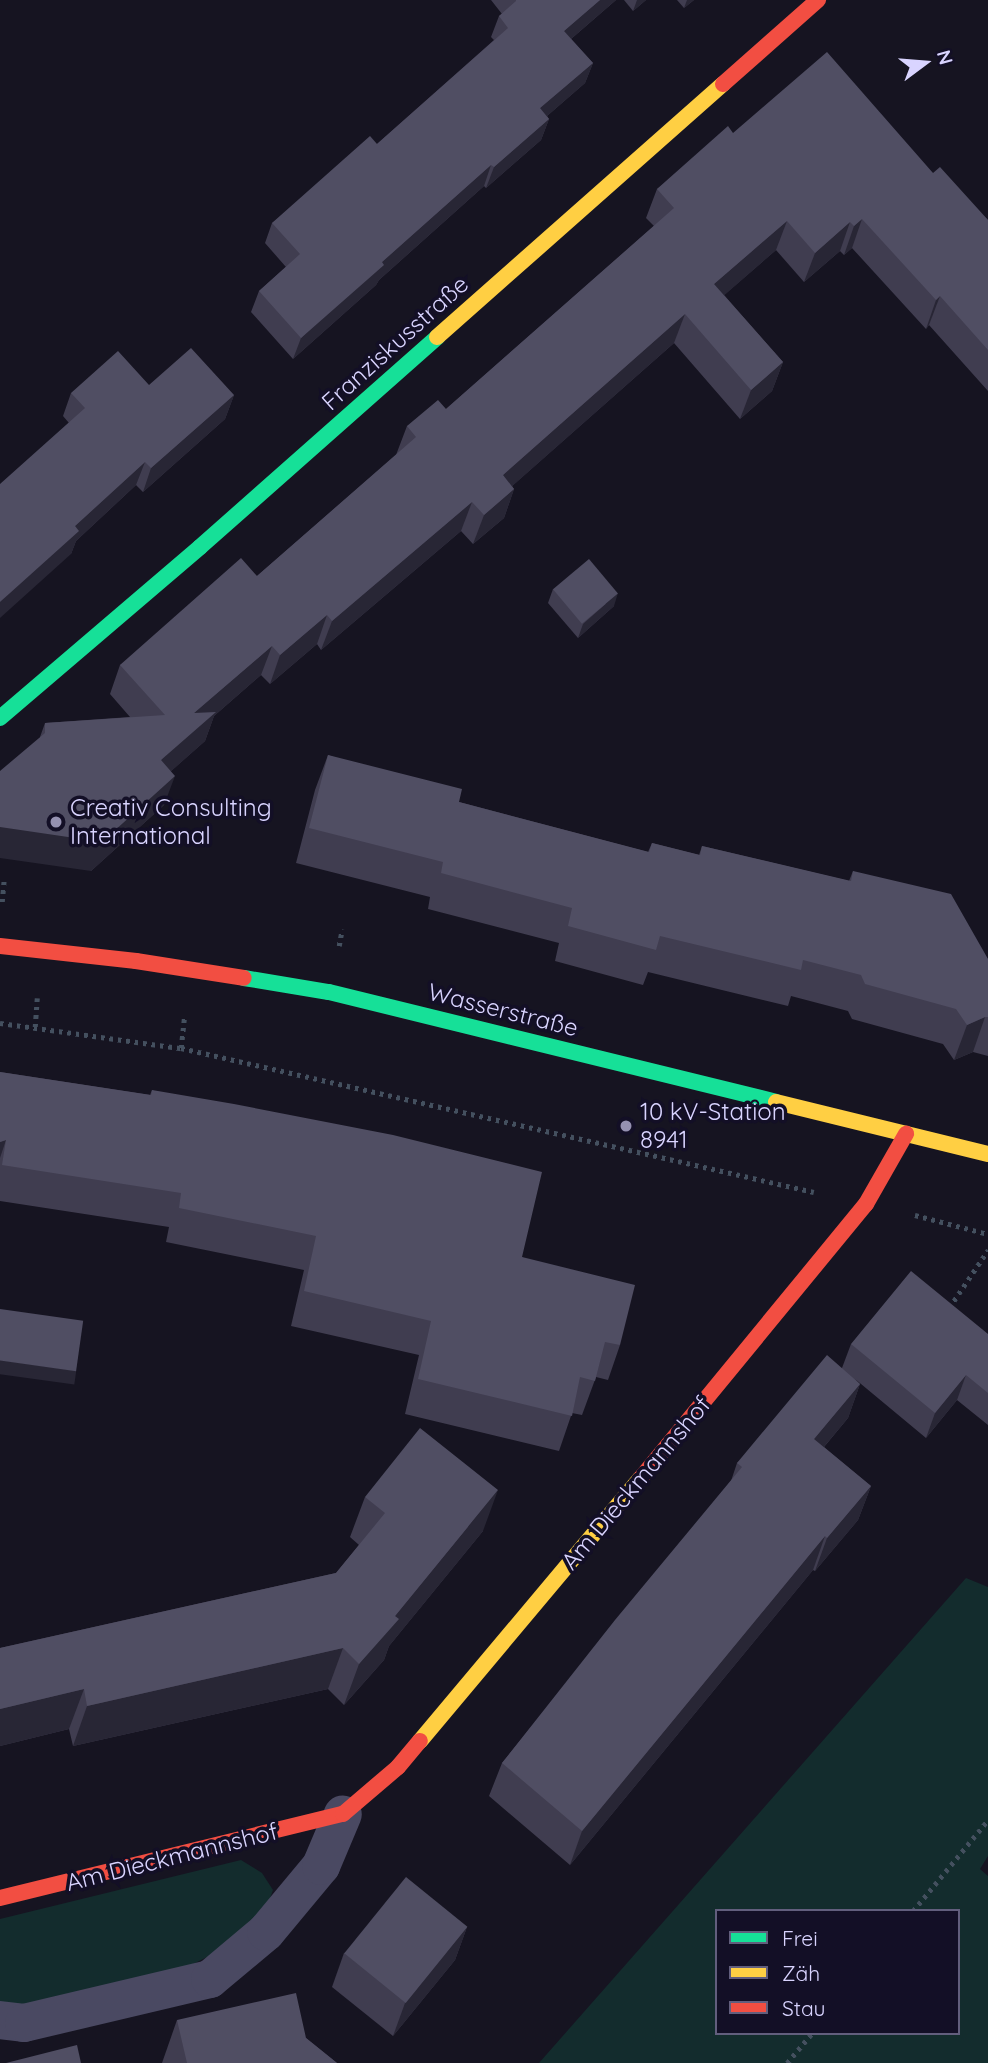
<!DOCTYPE html>
<meta charset="utf-8">
<style>
body{margin:0}
#map{position:relative;width:988px;height:2063px;overflow:hidden;background:#161421;font-family:Quicksand,sans-serif}
div>[style]{position:absolute}
.green>*{inset:0;background:#132c2d}
.path>*{height:4.5px;margin-top:-2.25px;transform-origin:0;background:repeating-linear-gradient(90deg,#44505f 0 3.5px,transparent 0 8.5px)}
.street>*{height:38px;margin:-19px;padding:0 19px;transform-origin:19px;border-radius:19px;background:#4a4962}
.fast>*{height:16px;margin:-8px;padding:0 8px;transform-origin:8px;border-radius:8px;background:#16e098}
.slow>*{height:16px;margin:-8px;padding:0 8px;transform-origin:8px;border-radius:8px;background:#ffcf43}
.jam>*{height:16px;margin:-8px;padding:0 8px;transform-origin:8px;border-radius:8px;background:#f24e42}
.wall>*{inset:0;background:#403d50}
.shaded-wall>*{inset:0;background:#282635;transform-origin:0 0}
.building>*{inset:0;background:#504e63;transform-origin:0 0}
.dots>*{width:19px;height:19px;translate:-50% -50%;box-sizing:border-box;border:4px solid #130f26;border-radius:50%}
span{translate:-50% -50%;white-space:nowrap;text-align:center;line-height:1.15;-webkit-text-stroke:7px #130f26;paint-order:stroke}
.street-label{font-size:24px;color:#d9d4ff}
.poi-label{font-size:24px;color:#d9d4ff}
.left{translate:0 -50%;text-align:left}
.legend{position:absolute;left:715px;top:1909px;width:245px;height:126px;box-sizing:border-box;background:#130f26;border:2px solid #625e7d;margin:0;padding:9px 12px;list-style:none;font-size:21px;color:#d9d4ff}
.legend li{display:flex;align-items:center;gap:14px;height:35px}
.legend b{width:35px;border:2px solid #625e7d}
.north{position:absolute;left:890px;top:28px;width:70px;height:70px;-webkit-text-stroke:5px #130f26;paint-order:stroke;rotate:74deg;font-size:19px;font-weight:700;line-height:28px;text-align:center;color:#d9d4ff}
.north::after{content:'';display:block;margin:auto;width:24px;height:32px;background:#d9d4ff;clip-path:polygon(50% 0,100% 100%,50% 72%,0 100%)}
</style>
<div id="map">
<div class="green">
<div style="clip-path:polygon(evenodd,966px 1578px,988px 1587px,988px 1856px,980px 1869px,988px 1876px,988px 2063px,539px 2063px,966px 1578px,717px 1911px,958px 1911px,958px 2033px,717px 2033px,717px 1911px)"></div>
<div style="clip-path:polygon(241px 1860px,262px 1873px,273px 1890px,269px 1901px,250px 1923px,213px 1954px,175px 1973px,33px 2006px,0 2002px,0 1919px)"></div>
</div>
<div class="path">
<div style="left:2px;top:902px;width:24px;rotate:-85deg"></div>
<div style="left:339px;top:946px;width:17px;rotate:-80deg"></div>
<div style="left:0;top:1023px;width:183px;rotate:7.9deg"></div>
<div style="left:181px;top:1048px;width:649px;rotate:12.82deg"></div>
<div style="left:35px;top:1027px;width:29px;rotate:-86deg"></div>
<div style="left:181px;top:1048px;width:31px;rotate:-84deg"></div>
<div style="left:915px;top:1215px;width:75px;rotate:14.6deg"></div>
<div style="left:949px;top:1308px;width:70px;rotate:-56.1deg"></div>
<div style="left:913px;top:1911px;width:118px;rotate:-50.5deg"></div>
<div style="left:787px;top:2063px;width:39px;rotate:-50deg"></div>
</div>
<div class="street">
<div style="left:0;top:2020px;width:24px;rotate:7deg"></div>
<div style="left:24px;top:2023px;width:191px;rotate:-13.3deg"></div>
<div style="left:210px;top:1979px;width:73px;rotate:-40deg"></div>
<div style="left:266px;top:1932px;width:86px;rotate:-50.2deg"></div>
<div style="left:321px;top:1866px;width:56px;rotate:-67.1deg"></div>
</div>
<div class="fast">
<div style="left:0;top:718px;width:263px;rotate:-40.5deg"></div>
<div style="left:200px;top:547px;width:317px;rotate:-41.5deg"></div>
<div style="left:244px;top:978px;width:86px;rotate:9.4deg"></div>
<div style="left:329px;top:992px;width:460px;rotate:13.8deg"></div>
</div>
<div class="slow">
<div style="left:437px;top:337px;width:382px;rotate:-41.5deg"></div>
<div style="left:776px;top:1102px;width:218px;rotate:13.8deg"></div>
<div style="left:420px;top:1741px;width:342px;rotate:-50deg"></div>
</div>
<div class="jam">
<div style="left:723px;top:84px;width:127px;rotate:-41.5deg"></div>
<div style="left:0;top:946px;width:137px;rotate:6.3deg"></div>
<div style="left:136px;top:961px;width:109px;rotate:8.9deg"></div>
<div style="left:640px;top:1479px;width:356px;rotate:-50.6deg"></div>
<div style="left:866px;top:1204px;width:81px;rotate:-60.3deg"></div>
<div style="left:0;top:1898px;width:353px;rotate:-13.8deg"></div>
<div style="left:343px;top:1814px;width:72px;rotate:-40.5deg"></div>
<div style="left:398px;top:1767px;width:34px;rotate:-50deg"></div>
</div>
<div class="wall">
<div style="clip-path:polygon(491px 0,616px 0,571px 39px,593px 63px,585px 83px,547px 116px,549px 119px,541px 140px,486px 188px,484px 186px,379px 280px,376px 285px,293px 359px,251px 312px,259px 291px,286px 267px,265px 243px,272px 223px,377px 144px,494px 40px,491px 37px,499px 16px,502px 14px)"></div>
<div style="clip-path:polygon(624px 0,646px 0,633px 11px)"></div>
<div style="clip-path:polygon(677px 0,694px 0,684px 8px)"></div>
<div style="clip-path:polygon(733px 133px,933px 173px,988px 220px,988px 391px,929px 325px,926px 329px,852px 248px,844px 255px,840px 251px,804px 282px,776px 250px,724px 295px,783px 362px,772px 391px,740px 419px,674px 343px,512px 486px,514px 489px,504px 518px,473px 544px,461px 531px,321px 650px,317px 644px,270px 684px,261px 675px,214px 716px,205px 741px,171px 771px,164px 805px,91px 871px,40px 737px,45px 723px,130px 717px,110px 694px,120px 665px,257px 576px,396px 455px,407px 426px,446px 409px,654px 226px,646px 218px,657px 189px)"></div>
<div style="clip-path:polygon(149px 385px,234px 395px,225px 419px,143px 492px,136px 485px,76px 541px,71px 554px,69px 423px,63px 416px,71px 393px)"></div>
<div style="clip-path:polygon(553px 589px,614px 606px,578px 638px,548px 603px)"></div>
<div style="clip-path:polygon(328px 755px,459px 802px,648px 852px,652px 843px,699px 855px,702px 846px,849px 881px,853px 871px,988px 959px,988px 1056px,973px 1052px,954px 1060px,943px 1044px,852px 1019px,848px 1011px,791px 996px,788px 1006px,648px 972px,643px 985px,555px 961px,559px 943px,428px 909px,430px 897px,296px 863px,315px 790px)"></div>
<div style="clip-path:polygon(0 1072px,150px 1095px,152px 1090px,522px 1257px,620px 1345px,608px 1380px,596px 1377px,582px 1415px,572px 1413px,559px 1451px,405px 1414px,419px 1355px,291px 1326px,304px 1270px,166px 1242px,169px 1227px,0 1201px)"></div>
<div style="clip-path:polygon(988px 1334px,988px 1425px,957px 1400px,926px 1438px,855px 1379px,860px 1384px,848px 1418px,824px 1447px,871px 1486px,858px 1520px,815px 1571px,813px 1570px,570px 1865px,489px 1796px,502px 1763px,731px 1481px,737px 1463px,842px 1368px,851px 1344px)"></div>
<div style="clip-path:polygon(365px 1497px,483px 1531px,389px 1646px,384px 1660px,344px 1705px,328px 1689px,73px 1746px,69px 1729px,0 1746px,0 1648px,336px 1573px,359px 1545px,350px 1537px)"></div>
<div style="clip-path:polygon(467px 1927px,455px 1960px,393px 2036px,332px 1987px,344px 1953px)"></div>
<div style="clip-path:polygon(177px 2020px,306px 2038px,337px 2063px,162px 2063px)"></div>
</div>
<div class="shaded-wall">
<div style="clip-path:polygon(600px 0,616px 0,557px 51px,564px 31px)"></div>
<div style="clip-path:polygon(637px 0,646px 0,633px 11px)"></div>
<div style="clip-path:polygon(687px 0,694px 0,684px 8px)"></div>
<div style="clip-path:polygon(593px 63px,585px 83px,532px 129px,540px 108px)"></div>
<div style="clip-path:polygon(549px 119px,541px 140px,486px 188px,494px 167px)"></div>
<div style="clip-path:polygon(491px 165px,484px 186px,379px 280px,376px 285px,293px 359px,301px 338px,382px 262px)"></div>
<div style="clip-path:polygon(862px 219px,852px 248px,844px 255px,854px 226px)"></div>
<div style="clip-path:polygon(787px 221px,776px 250px,704px 313px,714px 284px)"></div>
<div style="clip-path:polygon(850px 222px,840px 251px,804px 282px,815px 253px)"></div>
<div style="clip-path:polygon(940px 296px,929px 325px,926px 329px,936px 300px)"></div>
<div style="clip-path:polygon(685px 314px,674px 343px,492px 504px,503px 475px)"></div>
<div style="clip-path:polygon(783px 362px,772px 391px,740px 419px,751px 390px)"></div>
<div style="clip-path:polygon(234px 395px,225px 419px,143px 492px,151px 468px)"></div>
<div style="clip-path:polygon(145px 462px,136px 485px,76px 541px,71px 554px,0 618px,0 602px,75px 526px)"></div>
<div style="clip-path:polygon(514px 489px,504px 518px,473px 544px,484px 515px)"></div>
<div style="clip-path:polygon(472px 502px,461px 531px,321px 650px,332px 621px)"></div>
<div style="clip-path:polygon(618px 593px,614px 606px,578px 638px,583px 624px)"></div>
<div style="clip-path:polygon(327px 615px,317px 644px,270px 684px,280px 655px)"></div>
<div style="clip-path:polygon(272px 646px,261px 675px,214px 716px,205px 741px,151px 789px,161px 760px,194px 713px)"></div>
<div style="clip-path:polygon(175px 776px,164px 805px,91px 871px,0 858px,0 827px)"></div>
<div style="clip-path:polygon(985px 1017px,973px 1052px,954px 1060px,967px 1025px)"></div>
<div style="clip-path:polygon(6px 1140px,0 1158px,0 1142px)"></div>
<div style="left:0;top:1360px;width:77px;height:14px;rotate:8deg"></div>
<div style="clip-path:polygon(966px 1375px,957px 1400px,926px 1438px,935px 1413px)"></div>
<div style="clip-path:polygon(860px 1384px,848px 1418px,802px 1473px,814px 1439px)"></div>
<div style="clip-path:polygon(871px 1486px,858px 1520px,815px 1571px,827px 1538px)"></div>
<div style="clip-path:polygon(498px 1490px,483px 1531px,389px 1646px,384px 1660px,344px 1705px,359px 1664px,395px 1616px)"></div>
<div style="clip-path:polygon(825px 1536px,813px 1570px,570px 1865px,582px 1831px)"></div>
<div style="clip-path:polygon(343px 1648px,328px 1689px,73px 1746px,87px 1706px)"></div>
<div style="clip-path:polygon(84px 1689px,69px 1729px,0 1746px,0 1709px)"></div>
<div style="clip-path:polygon(467px 1927px,455px 1960px,393px 2036px,405px 2003px)"></div>
</div>
<div class="building">
<div style="clip-path:polygon(516px 0,600px 0,564px 31px,593px 63px,540px 108px,549px 119px,494px 167px,491px 165px,382px 262px,384px 265px,301px 338px,259px 291px,300px 254px,272px 223px,370px 136px,377px 144px,508px 28px,499px 16px,516px 1px)"></div>
<div style="clip-path:polygon(827px 52px,933px 173px,940px 167px,988px 220px,988px 350px,940px 296px,936px 300px,862px 219px,854px 226px,850px 222px,815px 253px,787px 221px,714px 284px,783px 362px,751px 390px,685px 314px,503px 475px,514px 489px,484px 515px,472px 502px,332px 621px,327px 615px,280px 655px,272px 646px,194px 713px,216px 712px,161px 760px,175px 776px,102px 842px,0 827px,0 771px,45px 733px,45px 723px,165px 715px,120px 665px,241px 558px,257px 576px,416px 437px,407px 426px,438px 400px,446px 409px,674px 208px,657px 189px,728px 126px,733px 133px)"></div>
<div style="clip-path:polygon(191px 348px,234px 395px,151px 468px,145px 462px,75px 526px,79px 531px,0 602px,0 484px,85px 408px,71px 393px,118px 351px,149px 385px)"></div>
<div style="left:589px;top:559px;width:45px;height:47px;rotate:50deg"></div>
<div style="clip-path:polygon(328px 755px,462px 789px,459px 802px,649px 852px,652px 843px,700px 855px,702px 846px,851px 881px,853px 871px,951px 894px,988px 959px,988px 1017px,985px 1017px,967px 1025px,956px 1009px,865px 984px,861px 975px,803px 960px,801px 970px,660px 936px,656px 950px,568px 926px,572px 908px,441px 873px,443px 862px,309px 828px)"></div>
<div style="clip-path:polygon(0 1072px,151px 1095px,152px 1090px,234px 1104px,393px 1135px,542px 1172px,522px 1257px,635px 1285px,620px 1345px,605px 1342px,595px 1381px,580px 1377px,572px 1416px,418px 1379px,431px 1321px,304px 1291px,316px 1236px,179px 1208px,181px 1193px,2px 1165px,6px 1140px,0 1142px)"></div>
<div style="clip-path:polygon(911px 1271px,988px 1334px,988px 1393px,966px 1375px,935px 1413px,851px 1344px)"></div>
<div style="left:0;top:1309px;width:84px;height:51px;rotate:8deg"></div>
<div style="clip-path:polygon(827px 1355px,860px 1384px,814px 1439px,871px 1486px,827px 1538px,825px 1536px,582px 1831px,502px 1763px,615px 1620px,742px 1467px,737px 1463px)"></div>
<div style="clip-path:polygon(420px 1428px,498px 1490px,395px 1616px,399px 1619px,359px 1664px,343px 1648px,87px 1706px,84px 1689px,0 1709px,0 1648px,336px 1573px,385px 1513px,365px 1497px)"></div>
<div style="left:406px;top:1877px;width:79px;height:98px;rotate:39deg"></div>
<div style="clip-path:polygon(296px 1993px,306px 2038px,337px 2063px,187px 2063px,177px 2020px)"></div>
<div style="clip-path:polygon(77px 2045px,81px 2063px,6px 2063px)"></div>
</div>
<div class="dots">
<div style="left:56px;top:822px;background:#9591b1"></div>
<div style="left:626px;top:1126px;background:#9591b1"></div>
</div>
<div class="street-label">
<span style="left:395px;top:343px;rotate:-42deg">Franziskusstraße</span>
<span style="left:503px;top:1010px;rotate:14deg">Wasserstraße</span>
<span style="left:636px;top:1483px;rotate:-50deg">Am Dieckmannshof</span>
<span style="left:172px;top:1857px;rotate:-14deg">Am Dieckmannshof</span>
</div>
<div class="poi-label">
<span class="left" style="left:70px;top:822px">Creativ Consulting<br>International</span>
<span class="left" style="left:640px;top:1126px">10 kV-Station<br>8941</span>
</div>
<ul class="legend">
<li><b style="height:9px;background:#16e098"></b>Frei</li>
<li><b style="height:9px;background:#ffcf43"></b>Zäh</li>
<li><b style="height:9px;background:#f24e42"></b>Stau</li>
</ul>
<div class="north">N</div>
</div>
